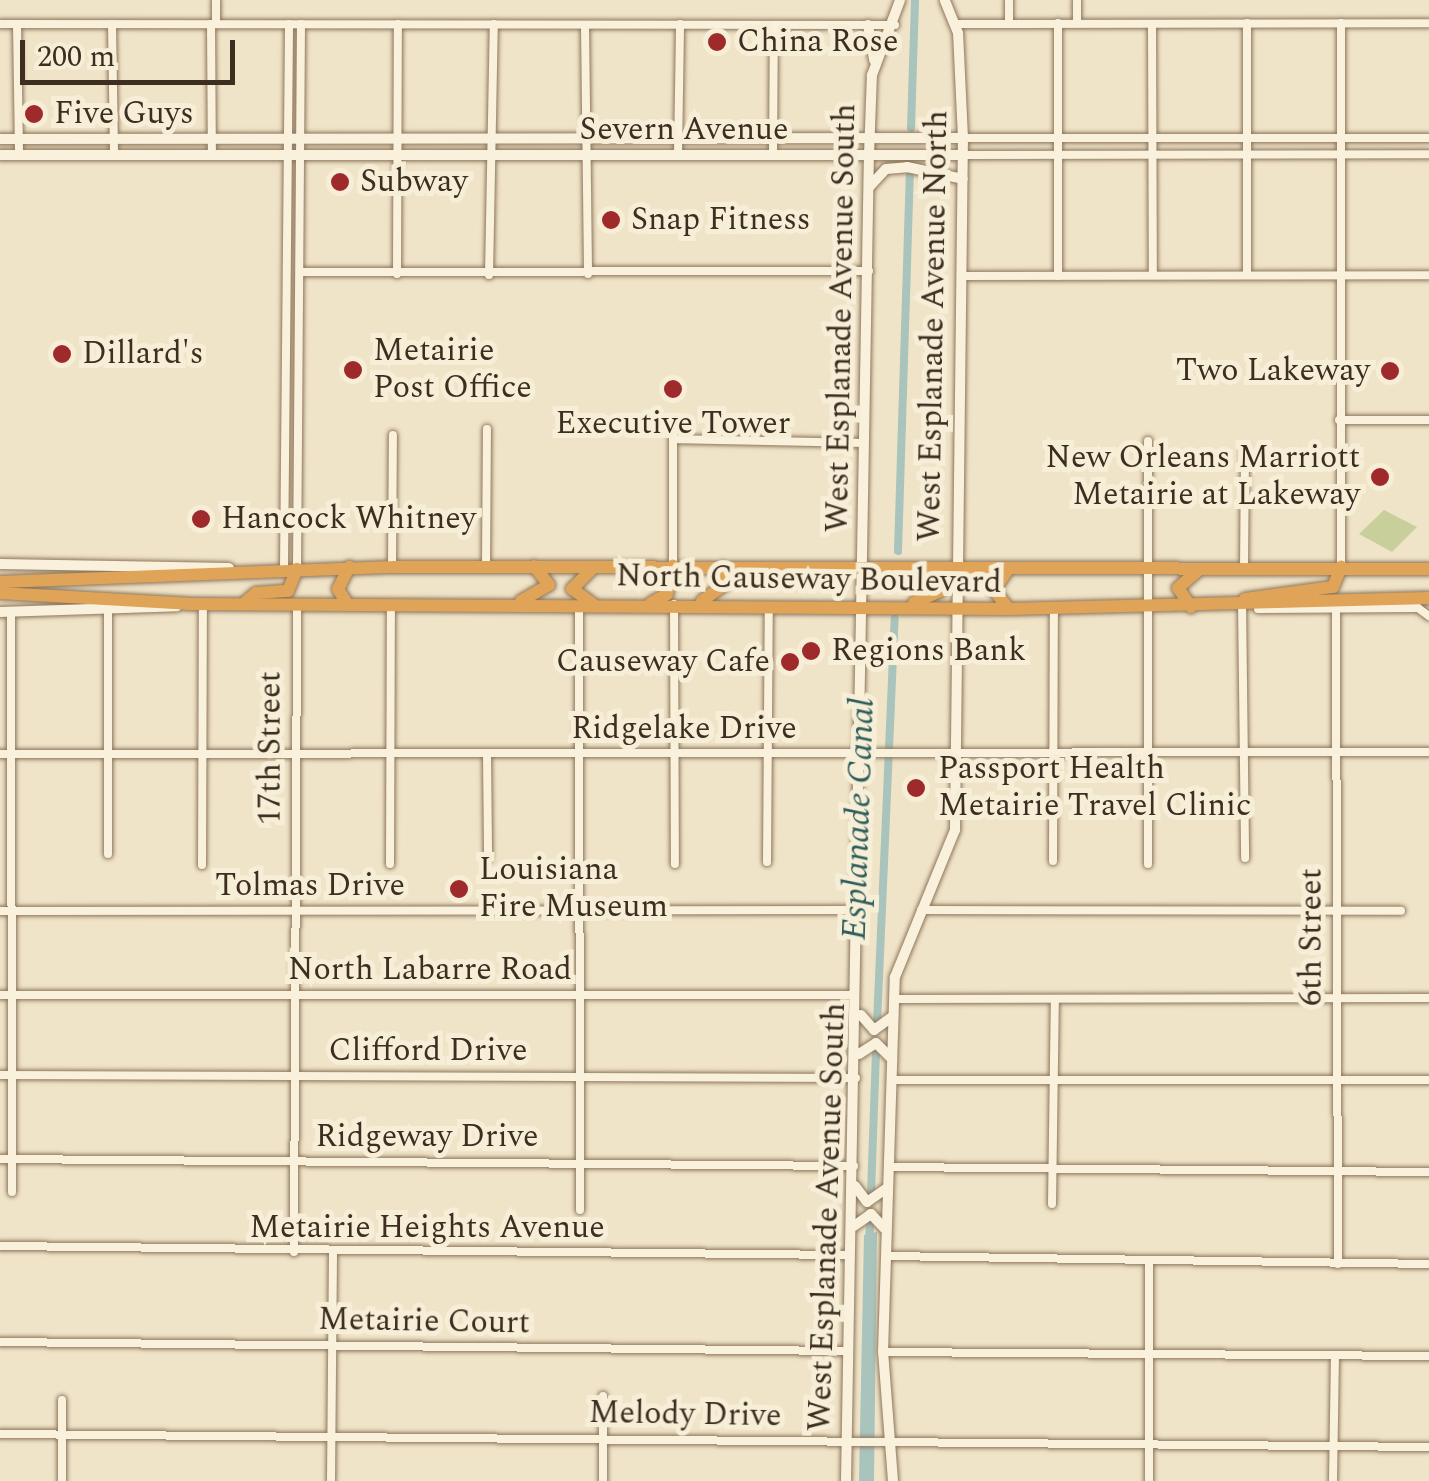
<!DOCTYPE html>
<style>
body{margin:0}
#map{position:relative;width:1429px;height:1481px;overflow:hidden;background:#f0e4c8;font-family:Spectral,serif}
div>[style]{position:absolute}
.green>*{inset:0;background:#c9cf9b}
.water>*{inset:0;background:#a9c4bc}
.canal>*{height:8px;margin:-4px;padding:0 4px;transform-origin:4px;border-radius:4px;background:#a9c4bc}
.roads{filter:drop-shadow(0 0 2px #8d765c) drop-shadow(0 0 2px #8d765c)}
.street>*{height:8px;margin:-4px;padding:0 4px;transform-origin:4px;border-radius:4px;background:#faf1dc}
.secondary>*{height:10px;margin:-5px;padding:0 5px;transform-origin:5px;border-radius:5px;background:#faf1dc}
.highway>*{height:12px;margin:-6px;padding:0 6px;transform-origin:6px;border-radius:6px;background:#e0a458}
.dots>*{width:28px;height:28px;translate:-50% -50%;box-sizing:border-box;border:5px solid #f7eed8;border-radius:50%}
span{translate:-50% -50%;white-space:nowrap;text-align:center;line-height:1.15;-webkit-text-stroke:10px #f7eed8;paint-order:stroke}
.poi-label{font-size:32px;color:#3d2e20}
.left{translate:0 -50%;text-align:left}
.right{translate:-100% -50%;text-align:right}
.street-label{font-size:32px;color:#3d2e20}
.water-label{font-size:35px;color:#2f5d5a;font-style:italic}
.scale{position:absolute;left:20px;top:40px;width:215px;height:45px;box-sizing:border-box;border:5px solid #3d2e20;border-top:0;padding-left:12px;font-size:30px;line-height:35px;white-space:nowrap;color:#3d2e20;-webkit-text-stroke:8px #f7eed8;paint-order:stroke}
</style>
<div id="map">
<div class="green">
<div style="clip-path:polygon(1384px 510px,1417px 527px,1392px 552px,1359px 534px)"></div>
</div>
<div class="water">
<div style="clip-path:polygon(877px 1232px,874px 1481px,859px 1481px,864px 1235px)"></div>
</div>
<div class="canal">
<div style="left:911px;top:128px;width:128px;rotate:-88.2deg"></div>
<div style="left:898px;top:551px;width:375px;rotate:-88.2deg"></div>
<div style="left:877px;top:1023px;width:405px;rotate:-87.5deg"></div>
<div style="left:871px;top:1194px;width:142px;rotate:-88deg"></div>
<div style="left:869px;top:1244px;width:21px;rotate:-87deg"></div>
</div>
<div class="roads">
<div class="street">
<div style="left:216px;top:0;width:24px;rotate:90deg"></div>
<div style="left:1077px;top:0;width:23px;rotate:90deg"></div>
<div style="left:1009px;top:23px;width:23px;rotate:-90deg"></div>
<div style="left:1341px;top:23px;width:544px;rotate:90deg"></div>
<div style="left:0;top:24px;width:895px;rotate:0.06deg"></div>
<div style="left:17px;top:24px;width:131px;rotate:89.1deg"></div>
<div style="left:112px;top:24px;width:131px;rotate:89.1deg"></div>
<div style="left:211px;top:24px;width:131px;rotate:89.6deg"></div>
<div style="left:956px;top:24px;width:473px;rotate:-0.1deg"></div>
<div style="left:585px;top:25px;width:249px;rotate:89.3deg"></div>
<div style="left:1152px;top:25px;width:250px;rotate:89.8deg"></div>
<div style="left:963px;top:138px;width:466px"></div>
<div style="left:678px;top:155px;width:131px;rotate:-89.1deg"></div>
<div style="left:773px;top:155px;width:130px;rotate:-89.6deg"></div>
<div style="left:963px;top:155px;width:466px;rotate:-0.1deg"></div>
<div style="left:301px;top:272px;width:568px;rotate:-0.1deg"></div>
<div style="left:397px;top:274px;width:250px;rotate:-89.8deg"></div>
<div style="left:489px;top:275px;width:251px;rotate:-88.9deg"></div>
<div style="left:1247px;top:275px;width:252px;rotate:-90deg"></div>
<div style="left:962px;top:276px;width:467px;rotate:-0.1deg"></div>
<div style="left:1058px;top:276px;width:253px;rotate:-90deg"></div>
<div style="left:1339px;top:420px;width:90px"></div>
<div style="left:673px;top:439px;width:188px;rotate:1.2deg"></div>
<div style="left:486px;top:566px;width:137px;rotate:-89.6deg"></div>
<div style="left:673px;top:566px;width:142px;rotate:-90deg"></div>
<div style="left:392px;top:567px;width:132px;rotate:-89.6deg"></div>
<div style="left:284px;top:568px;width:544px;rotate:-89.47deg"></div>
<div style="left:297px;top:569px;width:545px;rotate:-89.58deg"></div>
<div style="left:1244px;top:569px;width:119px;rotate:-89.5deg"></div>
<div style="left:1242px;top:602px;width:256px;rotate:89.3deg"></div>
<div style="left:674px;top:604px;width:260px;rotate:89.8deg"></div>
<div style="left:579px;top:605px;width:605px;rotate:89.91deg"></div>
<div style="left:1258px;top:609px;width:160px;rotate:-0.4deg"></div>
<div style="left:1418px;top:608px;width:14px;rotate:36deg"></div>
<div style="left:1336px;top:609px;width:655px;rotate:89.83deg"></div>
<div style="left:108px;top:612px;width:242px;rotate:90deg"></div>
<div style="left:11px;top:613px;width:579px;rotate:89.9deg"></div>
<div style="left:0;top:754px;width:1429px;rotate:-0.08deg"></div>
<div style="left:487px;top:754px;width:104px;rotate:89.4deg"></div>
<div style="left:1053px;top:861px;width:252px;rotate:-89.8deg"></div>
<div style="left:767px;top:862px;width:256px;rotate:-89.6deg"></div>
<div style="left:390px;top:864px;width:259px;rotate:-89.8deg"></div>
<div style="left:1148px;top:864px;width:423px;rotate:-90deg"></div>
<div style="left:202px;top:865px;width:261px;rotate:-89.8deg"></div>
<div style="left:921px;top:910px;width:480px;rotate:0.1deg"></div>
<div style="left:0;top:911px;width:860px;rotate:-0.07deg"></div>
<div style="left:0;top:995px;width:855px"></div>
<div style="left:894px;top:999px;width:535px;rotate:-0.11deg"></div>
<div style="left:0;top:1075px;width:856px;rotate:0.2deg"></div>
<div style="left:892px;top:1080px;width:537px"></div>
<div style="left:0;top:1159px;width:854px;rotate:0.47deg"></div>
<div style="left:889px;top:1167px;width:540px;rotate:0.53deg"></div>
<div style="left:1052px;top:1204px;width:203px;rotate:-89.2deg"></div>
<div style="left:0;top:1246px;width:850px;rotate:0.61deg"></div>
<div style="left:294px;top:1252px;width:647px;rotate:-89.73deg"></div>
<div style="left:886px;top:1256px;width:543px;rotate:0.84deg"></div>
<div style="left:0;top:1342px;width:848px;rotate:0.61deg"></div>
<div style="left:883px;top:1352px;width:546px;rotate:0.42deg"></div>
<div style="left:0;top:1434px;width:1429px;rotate:0.52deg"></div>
<div style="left:62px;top:1481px;width:81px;rotate:-90deg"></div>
<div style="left:331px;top:1481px;width:228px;rotate:-89.5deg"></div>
<div style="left:603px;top:1481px;width:85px;rotate:-90deg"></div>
<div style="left:1149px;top:1481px;width:219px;rotate:-90deg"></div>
<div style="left:1333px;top:1481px;width:125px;rotate:-89.1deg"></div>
</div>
<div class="secondary">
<div style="left:868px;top:25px;width:36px;rotate:80deg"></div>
<div style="left:0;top:139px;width:963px;rotate:-0.06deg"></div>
<div style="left:0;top:155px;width:963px"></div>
<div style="left:870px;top:186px;width:23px;rotate:-47deg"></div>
<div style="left:886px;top:169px;width:21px;rotate:-5deg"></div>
<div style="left:907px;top:167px;width:57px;rotate:12.1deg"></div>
<div style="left:0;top:564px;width:229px;rotate:1deg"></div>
<div style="left:0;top:612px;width:177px;rotate:-1.9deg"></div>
<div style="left:861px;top:1015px;width:20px;rotate:49deg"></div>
<div style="left:874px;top:1030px;width:24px;rotate:-36deg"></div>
<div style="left:859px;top:1054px;width:20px;rotate:-33deg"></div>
<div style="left:876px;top:1043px;width:23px;rotate:45deg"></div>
<div style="left:855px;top:1186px;width:20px;rotate:53deg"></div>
<div style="left:867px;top:1202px;width:24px;rotate:-35deg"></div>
<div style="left:854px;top:1226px;width:21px;rotate:-35deg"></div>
<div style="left:871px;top:1214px;width:19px;rotate:47deg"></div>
<div style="left:846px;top:1481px;width:1326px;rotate:-89.01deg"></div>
<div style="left:869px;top:155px;width:80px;rotate:-87.9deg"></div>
<div style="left:872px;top:75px;width:80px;rotate:-69.5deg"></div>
<div style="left:893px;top:1481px;width:129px;rotate:-94.4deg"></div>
<div style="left:883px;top:1352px;width:375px;rotate:-88.2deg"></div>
<div style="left:895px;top:977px;width:159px;rotate:-67.8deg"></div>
<div style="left:955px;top:830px;width:692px;rotate:-89.34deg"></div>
<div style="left:963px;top:138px;width:105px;rotate:-92.7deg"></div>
<div style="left:958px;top:33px;width:35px;rotate:-112deg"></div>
</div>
<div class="highway">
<div style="left:1009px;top:568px;width:27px;rotate:124deg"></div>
<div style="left:994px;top:590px;width:24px;rotate:52deg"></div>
<div style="left:0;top:582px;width:394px;rotate:-2.2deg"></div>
<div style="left:394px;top:567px;width:1035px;rotate:0.11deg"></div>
<div style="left:0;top:593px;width:188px;rotate:3.3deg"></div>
<div style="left:188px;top:604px;width:821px;rotate:0.35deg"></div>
<div style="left:1009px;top:609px;width:420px;rotate:-1.5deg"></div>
<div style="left:1245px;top:599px;width:89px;rotate:-7.8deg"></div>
<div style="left:1333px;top:587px;width:22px;rotate:-68deg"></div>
<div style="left:521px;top:601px;width:32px;rotate:-30deg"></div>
<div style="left:549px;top:585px;width:24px;rotate:-128deg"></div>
<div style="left:702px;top:601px;width:26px;rotate:-36deg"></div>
<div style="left:723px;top:586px;width:19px;rotate:-90deg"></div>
<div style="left:651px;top:603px;width:18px;rotate:-29deg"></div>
<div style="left:667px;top:594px;width:29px;rotate:-78deg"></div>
<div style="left:914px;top:603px;width:29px;rotate:-25deg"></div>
<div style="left:940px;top:591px;width:28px;rotate:-55deg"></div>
<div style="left:243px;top:604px;width:17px;rotate:-40deg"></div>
<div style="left:256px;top:593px;width:32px;rotate:-4deg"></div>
<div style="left:288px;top:591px;width:24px;rotate:-68deg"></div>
<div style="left:593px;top:604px;width:26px;rotate:-144deg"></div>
<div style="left:572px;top:589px;width:31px;rotate:-45deg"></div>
<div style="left:348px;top:605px;width:19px;rotate:-122deg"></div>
<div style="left:338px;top:589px;width:25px;rotate:-63deg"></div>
<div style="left:1191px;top:607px;width:23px;rotate:-124deg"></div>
<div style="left:1178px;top:588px;width:29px;rotate:-41deg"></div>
</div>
</div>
<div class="dots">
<div style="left:717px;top:42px;background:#9e2a2b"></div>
<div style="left:34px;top:114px;background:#9e2a2b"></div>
<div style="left:340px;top:182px;background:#9e2a2b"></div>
<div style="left:611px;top:220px;background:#9e2a2b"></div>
<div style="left:62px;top:354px;background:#9e2a2b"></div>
<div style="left:353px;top:370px;background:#9e2a2b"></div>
<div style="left:1390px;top:371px;background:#9e2a2b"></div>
<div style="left:673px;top:389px;background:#9e2a2b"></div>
<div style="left:1380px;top:477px;background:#9e2a2b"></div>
<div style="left:201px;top:519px;background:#9e2a2b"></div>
<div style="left:811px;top:651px;background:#9e2a2b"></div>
<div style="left:790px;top:662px;background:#9e2a2b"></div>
<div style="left:916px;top:788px;background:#9e2a2b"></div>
<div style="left:459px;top:889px;background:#9e2a2b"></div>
</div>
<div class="poi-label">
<span class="left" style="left:737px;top:42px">China Rose</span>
<span class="left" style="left:54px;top:114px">Five Guys</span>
<span class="left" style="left:360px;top:182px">Subway</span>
<span class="left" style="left:631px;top:220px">Snap Fitness</span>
<span class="left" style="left:373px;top:370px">Metairie<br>Post Office</span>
<span class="left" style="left:82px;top:354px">Dillard's</span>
<span class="right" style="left:1370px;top:371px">Two Lakeway</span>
<span style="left:673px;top:424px">Executive Tower</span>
<span class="right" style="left:1360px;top:477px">New Orleans Marriott<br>Metairie at Lakeway</span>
<span class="left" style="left:221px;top:519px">Hancock Whitney</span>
<span class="left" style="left:831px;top:651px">Regions Bank</span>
<span class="right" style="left:770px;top:662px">Causeway Cafe</span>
<span class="left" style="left:938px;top:788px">Passport Health<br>Metairie Travel Clinic</span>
<span class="left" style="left:479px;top:889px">Louisiana<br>Fire Museum</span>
</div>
<div class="street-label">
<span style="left:684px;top:130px">Severn Avenue</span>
<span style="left:842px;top:318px;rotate:-89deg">West Esplanade Avenue South</span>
<span style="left:934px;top:326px;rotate:-89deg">West Esplanade Avenue North</span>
<span style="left:809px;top:580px;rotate:1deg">North Causeway Boulevard</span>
<span style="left:684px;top:729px">Ridgelake Drive</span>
<span style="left:271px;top:748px;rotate:-90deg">17th Street</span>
<span style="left:310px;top:886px">Tolmas Drive</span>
<span style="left:1312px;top:937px;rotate:-90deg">6th Street</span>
<span style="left:430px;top:970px">North Labarre Road</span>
<span style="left:428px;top:1051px">Clifford Drive</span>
<span style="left:427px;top:1137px">Ridgeway Drive</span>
<span style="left:828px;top:1217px;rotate:-88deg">West Esplanade Avenue South</span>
<span style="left:427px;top:1228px">Metairie Heights Avenue</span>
<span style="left:424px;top:1322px;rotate:1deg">Metairie Court</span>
<span style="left:685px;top:1415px;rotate:1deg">Melody Drive</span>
</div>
<div class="water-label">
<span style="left:859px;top:819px;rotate:-88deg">Esplanade Canal</span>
</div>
<div class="scale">200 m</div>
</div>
